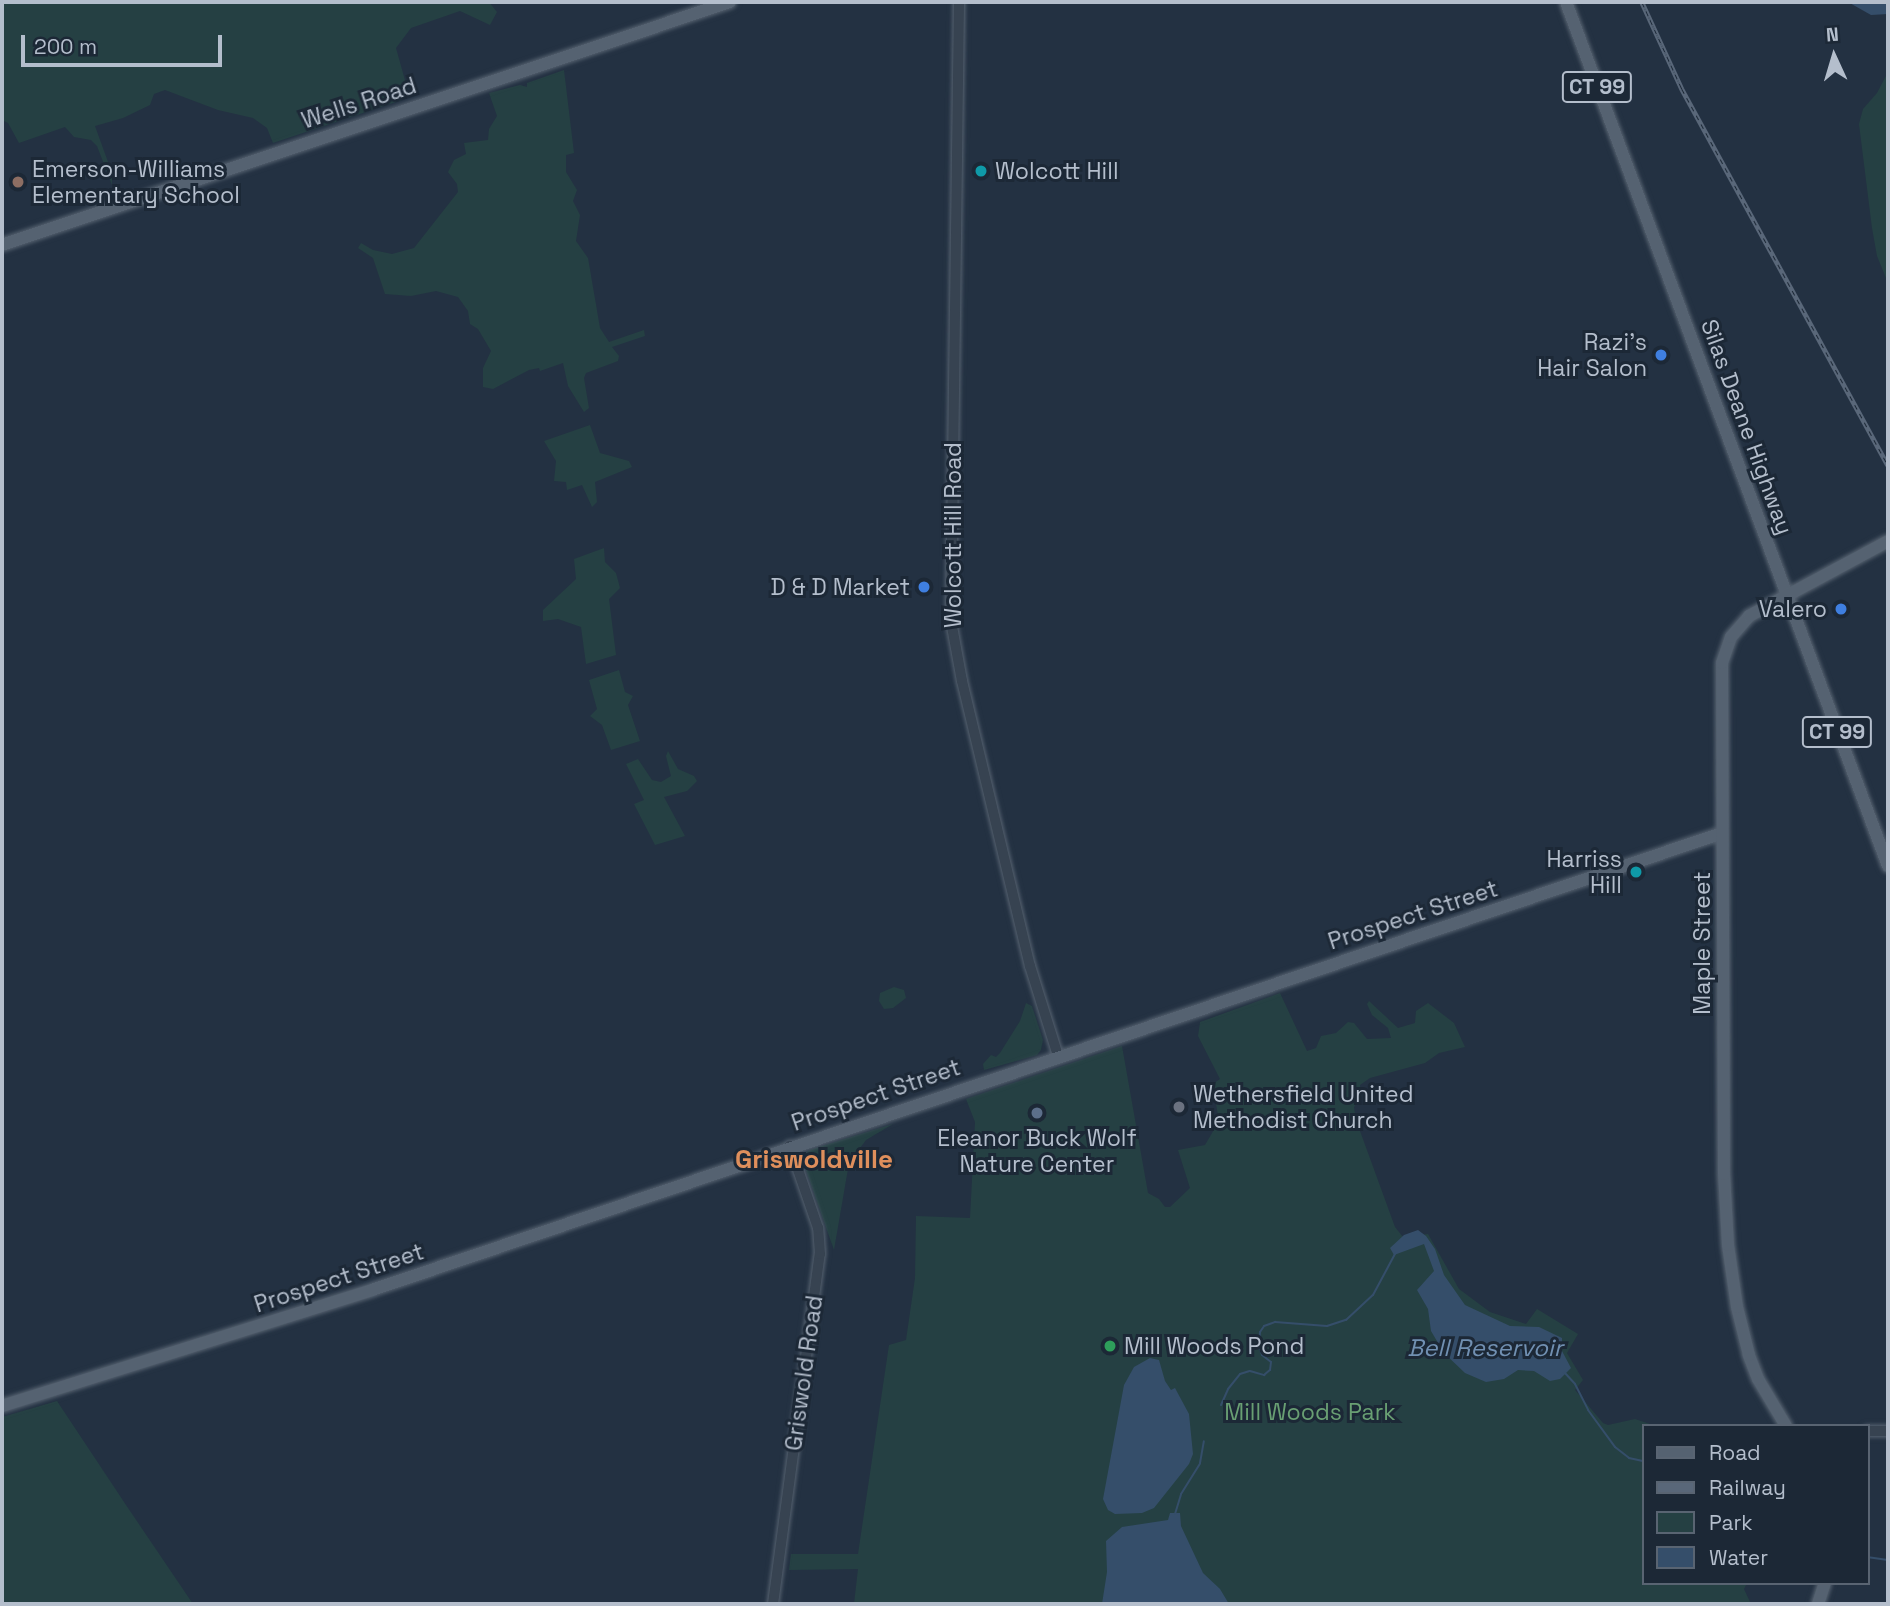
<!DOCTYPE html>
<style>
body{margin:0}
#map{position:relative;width:1890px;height:1606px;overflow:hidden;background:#233142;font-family:"Space Grotesk",sans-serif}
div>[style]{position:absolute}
.green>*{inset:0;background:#254043}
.water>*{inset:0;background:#354e6a}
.stream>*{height:2px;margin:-1px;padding:0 1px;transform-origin:1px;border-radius:1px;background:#354e6a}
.roads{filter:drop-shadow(0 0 2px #55616f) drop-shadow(0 0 2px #55616f)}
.minor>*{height:10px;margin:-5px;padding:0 5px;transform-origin:5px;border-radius:5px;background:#374351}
.major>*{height:12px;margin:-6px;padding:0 6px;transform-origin:6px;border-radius:6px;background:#556271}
.rail>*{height:4.5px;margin-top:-2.25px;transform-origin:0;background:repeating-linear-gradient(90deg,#1c2836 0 5px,#596779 0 10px);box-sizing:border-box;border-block:2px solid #596779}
.dots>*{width:19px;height:19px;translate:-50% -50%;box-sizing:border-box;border:4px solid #1c2836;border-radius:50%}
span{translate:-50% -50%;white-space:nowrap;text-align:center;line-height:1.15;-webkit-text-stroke:6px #1c2836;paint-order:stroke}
.shield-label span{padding:2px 5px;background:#1c2836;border:2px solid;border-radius:5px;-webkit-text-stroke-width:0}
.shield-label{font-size:21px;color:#b4becc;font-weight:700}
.street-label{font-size:23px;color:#b4becc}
.poi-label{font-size:23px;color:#b4becc}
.left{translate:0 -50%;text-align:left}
.right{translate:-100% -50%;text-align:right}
.park-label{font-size:23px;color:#699f73}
.water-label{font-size:24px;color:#7190b2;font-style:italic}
.quarter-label{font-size:26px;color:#df8f5c;font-weight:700}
.frame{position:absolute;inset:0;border:4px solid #b4becc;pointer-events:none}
.legend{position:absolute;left:1642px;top:1424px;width:228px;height:161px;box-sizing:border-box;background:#1c2836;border:2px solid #596472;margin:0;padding:9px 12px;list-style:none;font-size:21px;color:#b4becc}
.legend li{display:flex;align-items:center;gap:14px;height:35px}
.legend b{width:35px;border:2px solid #596472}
.north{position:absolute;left:1799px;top:21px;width:70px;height:70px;-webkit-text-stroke:5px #1c2836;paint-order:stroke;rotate:356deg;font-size:19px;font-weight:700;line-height:28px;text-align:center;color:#b4becc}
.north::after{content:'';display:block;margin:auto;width:24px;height:32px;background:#b4becc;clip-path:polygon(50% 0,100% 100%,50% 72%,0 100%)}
.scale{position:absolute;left:21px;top:35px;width:201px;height:32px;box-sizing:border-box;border:4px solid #b4becc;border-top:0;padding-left:9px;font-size:21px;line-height:24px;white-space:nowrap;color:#b4becc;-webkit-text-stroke:5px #1c2836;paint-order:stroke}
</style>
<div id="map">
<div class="green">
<div style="clip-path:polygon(2px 2px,489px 2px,497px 12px,490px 25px,460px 11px,411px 28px,396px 48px,408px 91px,405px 99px,273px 143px,267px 128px,253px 118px,218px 110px,165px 90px,154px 94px,150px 105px,123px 118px,95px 126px,112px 173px,112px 185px,97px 146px,91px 140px,74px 137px,65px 127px,19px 143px,8px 123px,2px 120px)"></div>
<div style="clip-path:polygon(564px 70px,574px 153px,566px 155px,566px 172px,577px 190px,573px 201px,580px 215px,576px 241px,588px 258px,600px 328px,609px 342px,644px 330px,645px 336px,612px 347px,619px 356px,618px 361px,586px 373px,584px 378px,589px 408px,584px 412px,568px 386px,563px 363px,540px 371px,539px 368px,529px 370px,493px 389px,483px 387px,483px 368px,491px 351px,478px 329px,470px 324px,468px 311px,458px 297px,436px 291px,411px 296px,385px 294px,373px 258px,358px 248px,361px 243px,373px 250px,392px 254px,414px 248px,458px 192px,457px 184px,448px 172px,454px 160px,466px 154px,464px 143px,488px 140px,489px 129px,497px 116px,489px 93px,520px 85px,527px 87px,527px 83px)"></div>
<div style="clip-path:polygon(1888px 72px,1888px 283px,1877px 256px,1872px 228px,1859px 124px,1863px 109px,1877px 93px)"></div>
<div style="clip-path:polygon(590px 425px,600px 453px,629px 461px,632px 467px,595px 482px,597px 502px,592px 507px,582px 485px,567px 490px,566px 482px,554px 481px,556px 461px,544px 441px)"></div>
<div style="clip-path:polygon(604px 548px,605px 562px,616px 573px,620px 588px,609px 599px,616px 655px,586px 664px,581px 627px,558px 619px,543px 621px,543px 610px,576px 579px,574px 559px)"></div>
<div style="clip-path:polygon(619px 670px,625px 692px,633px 696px,628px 705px,640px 741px,611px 750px,602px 725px,590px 716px,597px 709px,589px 680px)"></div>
<div style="clip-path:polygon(668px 751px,678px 769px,694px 776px,697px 781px,687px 791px,664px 797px,685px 836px,655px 845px,634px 804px,644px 800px,626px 764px,638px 759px,652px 780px,661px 782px,671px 776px,666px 756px)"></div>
<div style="clip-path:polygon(894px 987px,904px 990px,906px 998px,893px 1008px,884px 1009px,879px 1001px,880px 993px)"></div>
<div style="clip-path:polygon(1280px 993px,1307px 1051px,1316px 1048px,1321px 1036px,1336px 1033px,1348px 1022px,1354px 1023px,1367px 1039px,1391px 1038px,1388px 1028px,1372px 1015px,1367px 1004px,1369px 1001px,1398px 1028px,1415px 1023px,1416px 1011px,1428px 1003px,1454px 1023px,1465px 1047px,1439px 1053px,1425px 1063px,1370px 1078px,1360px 1085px,1362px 1096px,1354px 1107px,1356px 1120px,1395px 1227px,1403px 1237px,1428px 1234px,1459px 1289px,1490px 1312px,1526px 1324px,1537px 1309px,1578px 1334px,1567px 1353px,1583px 1380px,1575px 1390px,1603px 1423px,1608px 1425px,1635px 1419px,1656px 1426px,1643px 1426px,1643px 1583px,1747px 1583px,1744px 1589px,1751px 1604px,854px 1604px,858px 1569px,789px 1570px,791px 1554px,858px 1554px,889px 1345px,906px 1340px,915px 1278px,916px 1216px,970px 1218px,975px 1122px,966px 1099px,1122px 1046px,1148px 1193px,1159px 1199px,1165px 1207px,1170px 1207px,1190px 1188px,1178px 1150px,1205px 1145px,1219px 1121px,1216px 1104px,1219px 1097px,1210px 1103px,1210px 1096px,1211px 1085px,1220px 1079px,1198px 1036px,1200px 1022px)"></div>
<div style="clip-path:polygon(1026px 1003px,1032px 1006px,1043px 1040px,1041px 1050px,1037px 1055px,984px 1070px,983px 1064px,991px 1055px,996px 1057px,1000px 1053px,1020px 1021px)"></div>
<div style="clip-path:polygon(893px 1124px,866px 1140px,849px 1163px,834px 1250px,804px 1165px,804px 1155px,809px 1150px)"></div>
<div style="clip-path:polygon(57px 1401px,126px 1505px,193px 1604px,2px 1604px,2px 1417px)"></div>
</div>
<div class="water">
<div style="clip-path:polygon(1848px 2px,1888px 2px,1888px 14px,1871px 15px)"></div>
<div style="clip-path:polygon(1418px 1230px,1426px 1236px,1435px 1249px,1444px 1275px,1465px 1305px,1510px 1326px,1539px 1327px,1562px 1338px,1562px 1351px,1571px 1368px,1560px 1379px,1550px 1381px,1534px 1371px,1518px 1370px,1504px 1379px,1486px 1382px,1465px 1373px,1444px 1353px,1431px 1331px,1428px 1309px,1417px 1290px,1434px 1271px,1424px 1244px,1394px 1255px,1390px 1248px,1404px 1235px)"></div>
<div style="clip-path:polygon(1150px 1358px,1159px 1360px,1165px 1381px,1171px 1390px,1175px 1388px,1189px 1414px,1193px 1454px,1189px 1464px,1154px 1508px,1142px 1513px,1115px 1514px,1108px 1510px,1103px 1499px,1124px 1385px,1134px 1367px)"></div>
<div style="clip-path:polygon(1170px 1513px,1180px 1513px,1181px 1526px,1203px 1573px,1220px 1589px,1229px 1604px,1102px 1604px,1107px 1572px,1106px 1541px,1122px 1527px,1168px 1520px)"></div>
</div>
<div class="stream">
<div style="left:1564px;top:1372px;width:16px;rotate:47deg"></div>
<div style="left:1575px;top:1384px;width:29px;rotate:63deg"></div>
<div style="left:1588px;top:1410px;width:46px;rotate:53.9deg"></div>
<div style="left:1615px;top:1447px;width:18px;rotate:38deg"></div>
<div style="left:1629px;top:1458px;width:14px;rotate:12deg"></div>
<div style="left:1221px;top:1405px;width:17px;rotate:-66deg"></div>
<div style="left:1228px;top:1389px;width:19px;rotate:-51deg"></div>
<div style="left:1240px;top:1374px;width:10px;rotate:-17deg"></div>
<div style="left:1250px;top:1371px;width:15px;rotate:16deg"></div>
<div style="left:1264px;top:1375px;width:8px;rotate:-40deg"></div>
<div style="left:1270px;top:1370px;width:8px;rotate:-83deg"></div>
<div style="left:1271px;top:1362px;width:11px;rotate:-142deg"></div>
<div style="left:1262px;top:1355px;width:9px;rotate:-108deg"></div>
<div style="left:1259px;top:1346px;width:14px;rotate:-86deg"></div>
<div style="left:1260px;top:1332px;width:7px;rotate:-56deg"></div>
<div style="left:1264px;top:1326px;width:12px;rotate:-20deg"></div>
<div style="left:1275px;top:1322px;width:52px;rotate:4.4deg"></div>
<div style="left:1327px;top:1326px;width:20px;rotate:-18deg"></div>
<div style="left:1346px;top:1320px;width:37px;rotate:-43deg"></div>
<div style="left:1373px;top:1295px;width:47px;rotate:-61.8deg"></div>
<div style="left:1175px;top:1514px;width:21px;rotate:-73deg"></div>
<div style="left:1181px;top:1494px;width:36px;rotate:-58deg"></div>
<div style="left:1200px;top:1463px;width:22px;rotate:-80deg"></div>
<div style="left:1867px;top:1557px;width:21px;rotate:8deg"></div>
</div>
<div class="roads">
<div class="minor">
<div style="left:959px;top:2px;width:619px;rotate:90.74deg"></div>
<div style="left:951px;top:621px;width:61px;rotate:79.6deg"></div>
<div style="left:962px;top:681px;width:293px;rotate:76.6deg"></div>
<div style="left:1030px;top:966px;width:94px;rotate:72.7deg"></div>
<div style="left:1867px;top:1431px;width:21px"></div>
<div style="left:773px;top:1604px;width:353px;rotate:-82.4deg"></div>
<div style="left:820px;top:1254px;width:26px;rotate:-94deg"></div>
<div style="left:818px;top:1228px;width:87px;rotate:-108.9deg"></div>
</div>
<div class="major">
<div style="left:1566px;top:2px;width:922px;rotate:69.56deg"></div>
<div style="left:2px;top:245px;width:767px;rotate:-18.46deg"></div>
<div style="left:2px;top:1406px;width:388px;rotate:-17.4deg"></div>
<div style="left:372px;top:1290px;width:1425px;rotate:-18.7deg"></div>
<div style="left:1786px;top:1426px;width:55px;rotate:-120.8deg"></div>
<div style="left:1758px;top:1379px;width:26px;rotate:-111deg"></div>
<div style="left:1749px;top:1355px;width:49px;rotate:-104deg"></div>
<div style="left:1737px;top:1307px;width:63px;rotate:-98.3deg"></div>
<div style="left:1728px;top:1245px;width:71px;rotate:-93.2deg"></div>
<div style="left:1724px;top:1174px;width:511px;rotate:-90.22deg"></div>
<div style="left:1722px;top:663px;width:28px;rotate:-71deg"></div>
<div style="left:1731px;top:637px;width:28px;rotate:-49deg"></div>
<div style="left:1749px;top:616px;width:158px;rotate:-28.3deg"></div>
<div style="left:1818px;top:1604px;width:22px;rotate:-72deg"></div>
</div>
</div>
<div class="rail">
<div style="left:1642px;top:2px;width:96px;rotate:65.3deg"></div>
<div style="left:1682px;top:89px;width:429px;rotate:61.3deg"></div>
</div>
<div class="dots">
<div style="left:981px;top:171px;background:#0f9aa8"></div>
<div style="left:18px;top:182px;background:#8d6e63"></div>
<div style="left:1661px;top:355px;background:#3f7fe0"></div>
<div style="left:924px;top:587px;background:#3f7fe0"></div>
<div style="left:1841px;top:609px;background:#3f7fe0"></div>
<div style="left:1636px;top:872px;background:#0f9aa8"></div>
<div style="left:1179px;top:1107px;background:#6b7280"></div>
<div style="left:1037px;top:1113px;background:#5c6f8a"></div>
<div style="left:1110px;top:1346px;background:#2e9e5b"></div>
</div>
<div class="shield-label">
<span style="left:1597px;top:87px">CT 99</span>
<span style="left:1837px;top:732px">CT 99</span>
</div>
<div class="street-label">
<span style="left:359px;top:103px;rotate:-18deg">Wells Road</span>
<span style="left:1747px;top:427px;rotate:70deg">Silas Deane Highway</span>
<span style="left:953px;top:535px;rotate:-90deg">Wolcott Hill Road</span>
<span style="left:1413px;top:915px;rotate:-18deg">Prospect Street</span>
<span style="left:1702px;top:943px;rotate:-90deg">Maple Street</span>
<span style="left:876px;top:1095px;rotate:-19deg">Prospect Street</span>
<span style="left:339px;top:1278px;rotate:-18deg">Prospect Street</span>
<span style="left:804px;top:1373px;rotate:-82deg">Griswold Road</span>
</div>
<div class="poi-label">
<span class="left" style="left:32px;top:182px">Emerson-Williams<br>Elementary School</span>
<span class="left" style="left:995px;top:171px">Wolcott Hill</span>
<span class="right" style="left:1647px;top:355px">Razi's<br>Hair Salon</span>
<span class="right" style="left:910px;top:587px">D &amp; D Market</span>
<span class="right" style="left:1827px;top:609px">Valero</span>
<span class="right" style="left:1622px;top:872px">Harriss<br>Hill</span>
<span class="left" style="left:1193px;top:1107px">Wethersfield United<br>Methodist Church</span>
<span style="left:1037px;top:1151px">Eleanor Buck Wolf<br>Nature Center</span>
<span class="left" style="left:1124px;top:1346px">Mill Woods Pond</span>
</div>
<div class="park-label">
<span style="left:1310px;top:1412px">Mill Woods Park</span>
</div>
<div class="water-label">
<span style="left:1485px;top:1348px">Bell Reservoir</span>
</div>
<div class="quarter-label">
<span style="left:814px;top:1160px">Griswoldville</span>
</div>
<div class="frame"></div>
<ul class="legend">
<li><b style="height:9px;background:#556271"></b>Road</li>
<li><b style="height:9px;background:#596779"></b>Railway</li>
<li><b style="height:19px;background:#254043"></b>Park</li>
<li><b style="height:19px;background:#354e6a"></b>Water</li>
</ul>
<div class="north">N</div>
<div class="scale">200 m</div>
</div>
